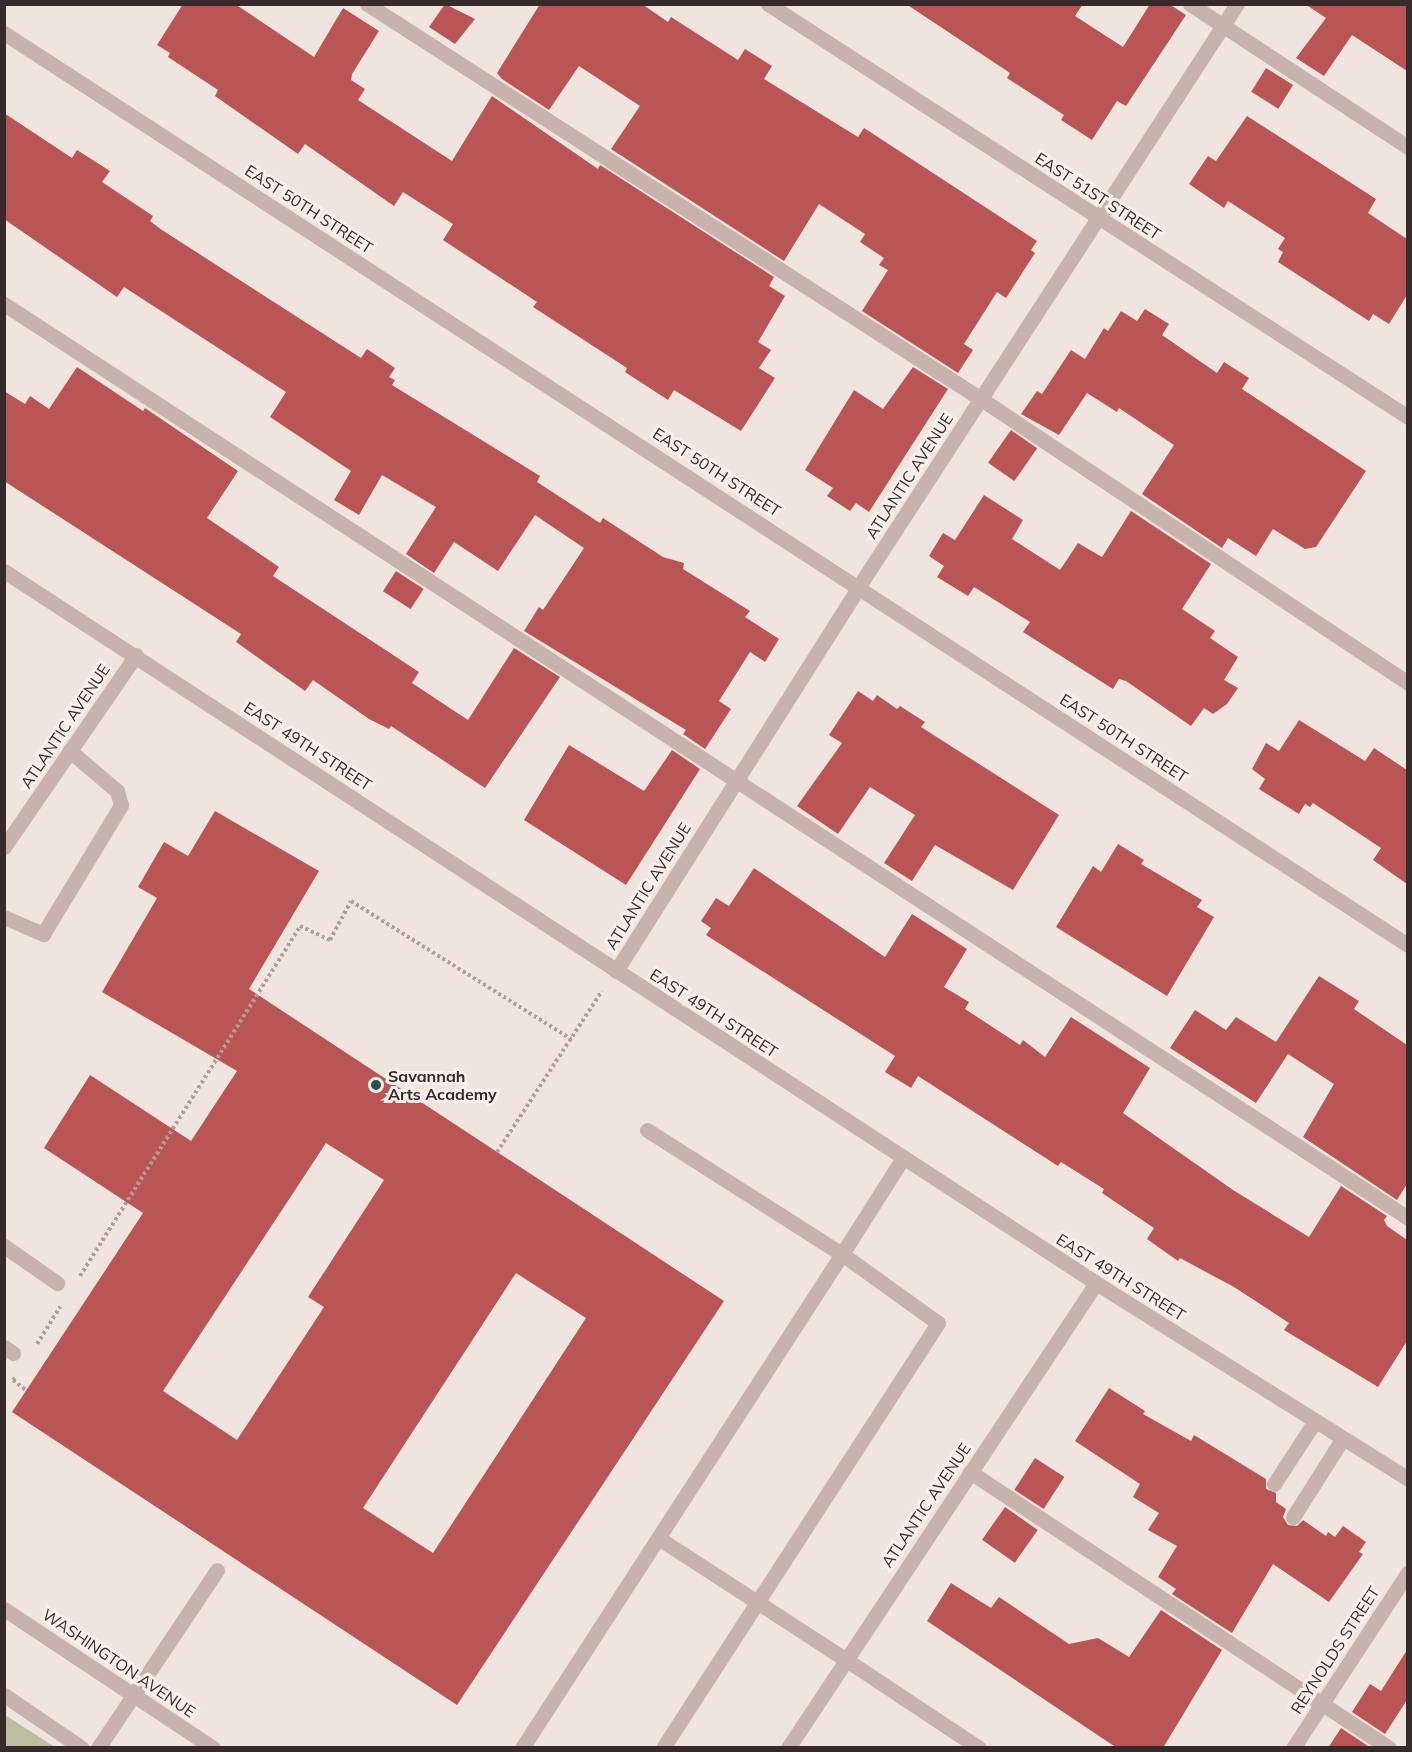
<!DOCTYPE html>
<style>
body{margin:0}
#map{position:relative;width:1412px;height:1752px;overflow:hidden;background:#f0e4df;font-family:Mulish,sans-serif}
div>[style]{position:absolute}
.green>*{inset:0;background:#bbbea1}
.building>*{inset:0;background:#b95555;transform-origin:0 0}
.path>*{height:4px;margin-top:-2px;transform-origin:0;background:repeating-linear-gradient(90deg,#b39c97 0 3px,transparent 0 6px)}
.service>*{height:15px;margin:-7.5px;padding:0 7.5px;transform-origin:7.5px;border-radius:7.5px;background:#c7b2ac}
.pedestrian>*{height:15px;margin:-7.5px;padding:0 7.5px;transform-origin:7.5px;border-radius:7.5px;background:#c7b2ac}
.minor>*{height:15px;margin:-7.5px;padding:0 7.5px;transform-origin:7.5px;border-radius:7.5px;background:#c7b2ac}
.tertiary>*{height:15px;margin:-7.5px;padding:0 7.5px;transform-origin:7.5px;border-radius:7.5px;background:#c7b2ac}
.dots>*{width:16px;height:16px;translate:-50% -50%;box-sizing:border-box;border:3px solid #f8efeb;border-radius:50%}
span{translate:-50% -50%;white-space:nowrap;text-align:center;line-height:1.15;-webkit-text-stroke:6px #f8efeb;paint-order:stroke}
.street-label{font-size:16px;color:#362b2a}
.poi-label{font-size:16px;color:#362b2a;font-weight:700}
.left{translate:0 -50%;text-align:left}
.frame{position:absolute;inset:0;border:6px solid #362b2a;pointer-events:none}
</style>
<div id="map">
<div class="green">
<div style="clip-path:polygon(5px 1715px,55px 1747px,5px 1747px)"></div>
</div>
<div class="building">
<div style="clip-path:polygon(183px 4px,235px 4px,314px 57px,343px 8px,379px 31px,352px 74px,351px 80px,365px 89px,358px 100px,452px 161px,492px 96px,598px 169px,600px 165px,774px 277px,769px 286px,785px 296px,758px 342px,771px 350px,759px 368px,775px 378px,741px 431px,674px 390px,668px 400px,625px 372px,627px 368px,533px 307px,537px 302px,443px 240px,453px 224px,403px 192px,394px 206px,305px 144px,298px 154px,215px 96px,218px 90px,168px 57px,170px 53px,157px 45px)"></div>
<div style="clip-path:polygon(445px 4px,475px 19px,455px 44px,429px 27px)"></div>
<div style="clip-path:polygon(540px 4px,642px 4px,668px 22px,671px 17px,738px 60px,745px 49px,772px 66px,764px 79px,858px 137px,864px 128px,1037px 241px,1031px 250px,1035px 253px,1006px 298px,997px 292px,964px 344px,973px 350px,958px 373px,862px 311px,888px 270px,879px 265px,884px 258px,860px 242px,865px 234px,819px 204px,784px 261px,611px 149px,640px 106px,579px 66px,549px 110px,502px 79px,497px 73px)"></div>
<div style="clip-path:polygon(906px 4px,1083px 4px,1075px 16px,1123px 47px,1150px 4px,1169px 4px,1186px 15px,1126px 106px,1117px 101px,1092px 140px,1061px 120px,1064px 115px,1007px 78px,1010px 73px)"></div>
<div style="clip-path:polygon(1305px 4px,1407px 4px,1407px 71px,1352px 35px,1324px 76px,1296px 58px,1326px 18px)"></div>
<div style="left:1266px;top:68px;width:32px;height:28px;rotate:32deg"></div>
<div style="clip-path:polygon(4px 113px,72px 158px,77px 150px,110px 171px,102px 182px,153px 216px,150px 221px,162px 230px,361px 358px,367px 349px,395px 368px,389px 377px,395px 380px,392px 385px,540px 476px,537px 482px,600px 523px,603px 518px,663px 557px,684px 563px,683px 569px,750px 611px,745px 617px,779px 639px,765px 662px,750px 652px,719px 701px,731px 709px,705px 749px,683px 734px,686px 730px,524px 631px,539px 607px,543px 610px,584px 548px,535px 515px,498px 571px,454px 542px,434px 573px,406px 554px,436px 507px,382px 475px,359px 515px,334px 500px,351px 471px,270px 417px,286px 392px,124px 287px,117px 297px,4px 219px)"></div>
<div style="clip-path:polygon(1247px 116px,1376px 199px,1368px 213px,1407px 239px,1407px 295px,1389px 324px,1373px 314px,1369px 321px,1278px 262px,1283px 252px,1278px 249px,1285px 238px,1228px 201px,1224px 208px,1189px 184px,1208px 156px,1216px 161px)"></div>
<div style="clip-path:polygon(1145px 309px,1169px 324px,1162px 335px,1217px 373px,1224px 362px,1249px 378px,1242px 389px,1366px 471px,1316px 547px,1305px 549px,1273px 529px,1256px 556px,1228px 538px,1222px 548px,1142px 494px,1174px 445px,1119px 408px,1117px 412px,1087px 393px,1059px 435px,1021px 414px,1037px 391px,1042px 394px,1071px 350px,1085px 359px,1104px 328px,1108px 331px,1121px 311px,1137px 321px)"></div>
<div style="clip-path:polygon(77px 367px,143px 411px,145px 408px,238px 471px,207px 518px,279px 567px,273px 576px,419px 672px,412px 683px,468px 720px,514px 648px,560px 677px,485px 788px,391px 726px,389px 729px,369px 719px,313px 680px,305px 691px,236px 642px,241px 634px,4px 481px,4px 391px,25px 404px,30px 396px,49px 409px)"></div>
<div style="clip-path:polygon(913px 367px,948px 389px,869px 512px,856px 503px,850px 511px,827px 496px,833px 488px,805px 470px,854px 390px,883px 409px)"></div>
<div style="left:1011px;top:430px;width:32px;height:40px;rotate:35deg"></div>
<div style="clip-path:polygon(984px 495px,1023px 520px,1012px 539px,1060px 570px,1078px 543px,1102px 557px,1131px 511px,1211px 564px,1182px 609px,1215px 631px,1210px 638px,1238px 657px,1224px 680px,1238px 688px,1227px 704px,1213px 714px,1204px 708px,1191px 726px,1126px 681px,1119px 679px,1113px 689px,1023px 632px,1030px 622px,974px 587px,968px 596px,937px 577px,944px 566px,929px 556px,943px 533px,955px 540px)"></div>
<div style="left:396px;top:571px;width:33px;height:24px;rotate:33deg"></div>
<div style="clip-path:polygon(858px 691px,873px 701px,877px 695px,897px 709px,900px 706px,925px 722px,921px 727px,1059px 815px,1013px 890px,935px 845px,912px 881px,884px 863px,915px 815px,870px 787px,838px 834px,797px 806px,842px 743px,829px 735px)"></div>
<div style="clip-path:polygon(1299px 720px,1365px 761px,1374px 748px,1407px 770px,1407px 884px,1373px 860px,1381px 848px,1313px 803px,1310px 807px,1305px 804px,1299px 814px,1259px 789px,1265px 779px,1252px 769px,1266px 743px,1279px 751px)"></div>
<div style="clip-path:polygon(569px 745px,644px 791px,672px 750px,700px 769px,626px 885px,524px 820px)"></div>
<div style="clip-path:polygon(evenodd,215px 811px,319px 871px,249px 989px,724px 1301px,457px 1705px,12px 1412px,143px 1213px,44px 1148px,90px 1075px,191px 1141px,237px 1071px,102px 992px,157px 898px,138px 887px,164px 842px,188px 856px,215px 811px,326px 1143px,384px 1180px,308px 1297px,324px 1307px,237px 1440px,163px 1391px,326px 1143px,215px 811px,516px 1273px,586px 1318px,433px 1553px,363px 1508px,516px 1273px)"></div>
<div style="clip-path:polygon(1118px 844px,1144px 860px,1141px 864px,1202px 900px,1197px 907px,1214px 917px,1167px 996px,1056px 927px,1093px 866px,1101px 872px)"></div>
<div style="clip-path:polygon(754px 868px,885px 957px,912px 914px,967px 949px,944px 987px,969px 1002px,965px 1009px,1020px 1045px,1023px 1040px,1045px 1057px,1071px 1017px,1150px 1068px,1123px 1113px,1233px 1190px,1309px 1237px,1341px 1186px,1387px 1216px,1384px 1220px,1387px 1226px,1407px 1240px,1407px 1341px,1378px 1387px,1284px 1330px,1289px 1323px,1234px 1287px,1180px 1258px,1178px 1261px,1147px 1239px,1154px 1228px,1102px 1193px,1104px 1189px,1061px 1162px,1058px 1166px,918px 1076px,911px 1088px,885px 1072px,895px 1056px,706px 935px,711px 928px,701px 921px,716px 898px,729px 906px)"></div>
<div style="clip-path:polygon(1319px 976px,1359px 1001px,1354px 1009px,1407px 1045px,1407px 1184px,1397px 1200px,1303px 1137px,1334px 1084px,1288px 1054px,1256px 1103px,1170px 1048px,1195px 1010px,1226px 1030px,1236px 1017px,1276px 1042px)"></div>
<div style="clip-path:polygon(1109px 1388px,1145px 1411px,1143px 1414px,1191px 1441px,1194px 1435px,1266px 1479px,1266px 1489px,1276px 1493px,1276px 1502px,1286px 1509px,1283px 1517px,1288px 1525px,1297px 1526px,1303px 1520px,1326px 1536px,1328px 1532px,1335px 1537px,1343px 1526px,1366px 1542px,1359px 1552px,1363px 1554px,1329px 1602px,1273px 1564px,1232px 1633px,1172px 1594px,1176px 1589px,1158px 1577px,1177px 1546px,1148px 1530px,1159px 1513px,1133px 1497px,1140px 1484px,1075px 1441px)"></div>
<div style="left:1035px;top:1458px;width:35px;height:38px;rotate:33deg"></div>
<div style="left:1005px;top:1507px;width:40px;height:40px;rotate:35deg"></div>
<div style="clip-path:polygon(951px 1583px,991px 1608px,999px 1597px,1069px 1644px,1098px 1638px,1129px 1657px,1161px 1610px,1222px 1650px,1163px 1748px,1117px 1748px,927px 1621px)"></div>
<div style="clip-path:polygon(1407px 1650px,1407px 1700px,1385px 1734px,1352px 1712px,1370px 1684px,1381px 1691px)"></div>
<div style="clip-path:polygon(1341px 1728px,1371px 1748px,1328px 1748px)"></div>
</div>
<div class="path">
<div style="left:497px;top:1152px;width:192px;rotate:-56.9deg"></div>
<div style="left:80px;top:1276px;width:413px;rotate:-57.8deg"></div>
<div style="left:300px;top:926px;width:33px;rotate:25deg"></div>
<div style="left:330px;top:940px;width:44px;rotate:-61.7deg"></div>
<div style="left:351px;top:901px;width:260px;rotate:32.1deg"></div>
<div style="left:37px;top:1344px;width:44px;rotate:-58.1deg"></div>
<div style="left:15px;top:1378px;width:3px;rotate:135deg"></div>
<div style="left:13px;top:1380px;width:16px;rotate:38deg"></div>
</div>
<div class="service">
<div style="left:367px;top:4px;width:730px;rotate:32.75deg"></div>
<div style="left:981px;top:399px;width:513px;rotate:33.63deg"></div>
<div style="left:1190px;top:4px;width:261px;rotate:33.3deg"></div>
<div style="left:4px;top:304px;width:1675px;rotate:33.06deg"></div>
<div style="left:4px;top:917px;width:43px;rotate:23.6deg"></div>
<div style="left:43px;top:934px;width:151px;rotate:-58.8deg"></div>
<div style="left:121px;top:805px;width:15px;rotate:-106deg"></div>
<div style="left:117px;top:791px;width:62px;rotate:-139.6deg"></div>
<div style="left:647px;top:1130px;width:231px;rotate:32.5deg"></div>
<div style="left:842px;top:1254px;width:114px;rotate:-57.6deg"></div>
<div style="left:4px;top:1246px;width:65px;rotate:34.9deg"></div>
<div style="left:4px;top:1347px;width:11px;rotate:34deg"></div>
<div style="left:970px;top:1472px;width:502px;rotate:33.37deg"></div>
<div style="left:1274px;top:1484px;width:75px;rotate:-56.9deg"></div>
<div style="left:1293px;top:1517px;width:93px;rotate:-57.7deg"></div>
<div style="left:660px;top:1539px;width:221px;rotate:33deg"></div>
<div style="left:522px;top:1748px;width:589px;rotate:-57.07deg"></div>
<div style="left:842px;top:1254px;width:118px;rotate:35.7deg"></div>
<div style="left:938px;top:1323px;width:506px;rotate:122.91deg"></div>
</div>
<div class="pedestrian">
<div style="left:98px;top:1748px;width:214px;rotate:-56.2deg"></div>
</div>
<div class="minor">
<div style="left:768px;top:4px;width:762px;rotate:32.83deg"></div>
<div style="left:4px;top:33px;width:1674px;rotate:33.01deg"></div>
<div style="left:4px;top:571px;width:1304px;rotate:33.1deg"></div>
<div style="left:1096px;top:1283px;width:368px;rotate:32.1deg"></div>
<div style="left:4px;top:847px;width:233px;rotate:-55.5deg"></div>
<div style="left:616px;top:971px;width:455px;rotate:-57.7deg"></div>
<div style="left:859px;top:586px;width:694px;rotate:-57deg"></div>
<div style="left:4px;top:1609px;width:251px;rotate:33.6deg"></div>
<div style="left:845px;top:1659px;width:161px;rotate:33.6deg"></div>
<div style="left:4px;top:1695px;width:94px;rotate:34.2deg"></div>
<div style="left:788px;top:1748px;width:558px;rotate:-56.48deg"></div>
</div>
<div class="tertiary">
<div style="left:1293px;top:1748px;width:210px;rotate:-56.8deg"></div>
</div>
<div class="dots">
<div style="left:376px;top:1085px;background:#24534b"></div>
</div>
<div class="street-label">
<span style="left:1098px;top:196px;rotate:33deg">EAST 51ST STREET</span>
<span style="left:309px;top:209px;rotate:33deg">EAST 50TH STREET</span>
<span style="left:717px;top:472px;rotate:33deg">EAST 50TH STREET</span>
<span style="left:909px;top:476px;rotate:-57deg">ATLANTIC AVENUE</span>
<span style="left:65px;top:726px;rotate:-56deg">ATLANTIC AVENUE</span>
<span style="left:1124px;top:738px;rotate:33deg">EAST 50TH STREET</span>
<span style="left:308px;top:746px;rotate:33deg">EAST 49TH STREET</span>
<span style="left:648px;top:886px;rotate:-58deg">ATLANTIC AVENUE</span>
<span style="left:714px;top:1013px;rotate:33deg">EAST 49TH STREET</span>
<span style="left:1121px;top:1277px;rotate:32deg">EAST 49TH STREET</span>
<span style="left:926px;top:1505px;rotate:-56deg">ATLANTIC AVENUE</span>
<span style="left:1335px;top:1650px;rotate:-57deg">REYNOLDS STREET</span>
<span style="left:119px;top:1663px;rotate:34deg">WASHINGTON AVENUE</span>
</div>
<div class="poi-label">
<span class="left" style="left:388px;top:1085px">Savannah<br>Arts Academy</span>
</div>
<div class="frame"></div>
</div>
